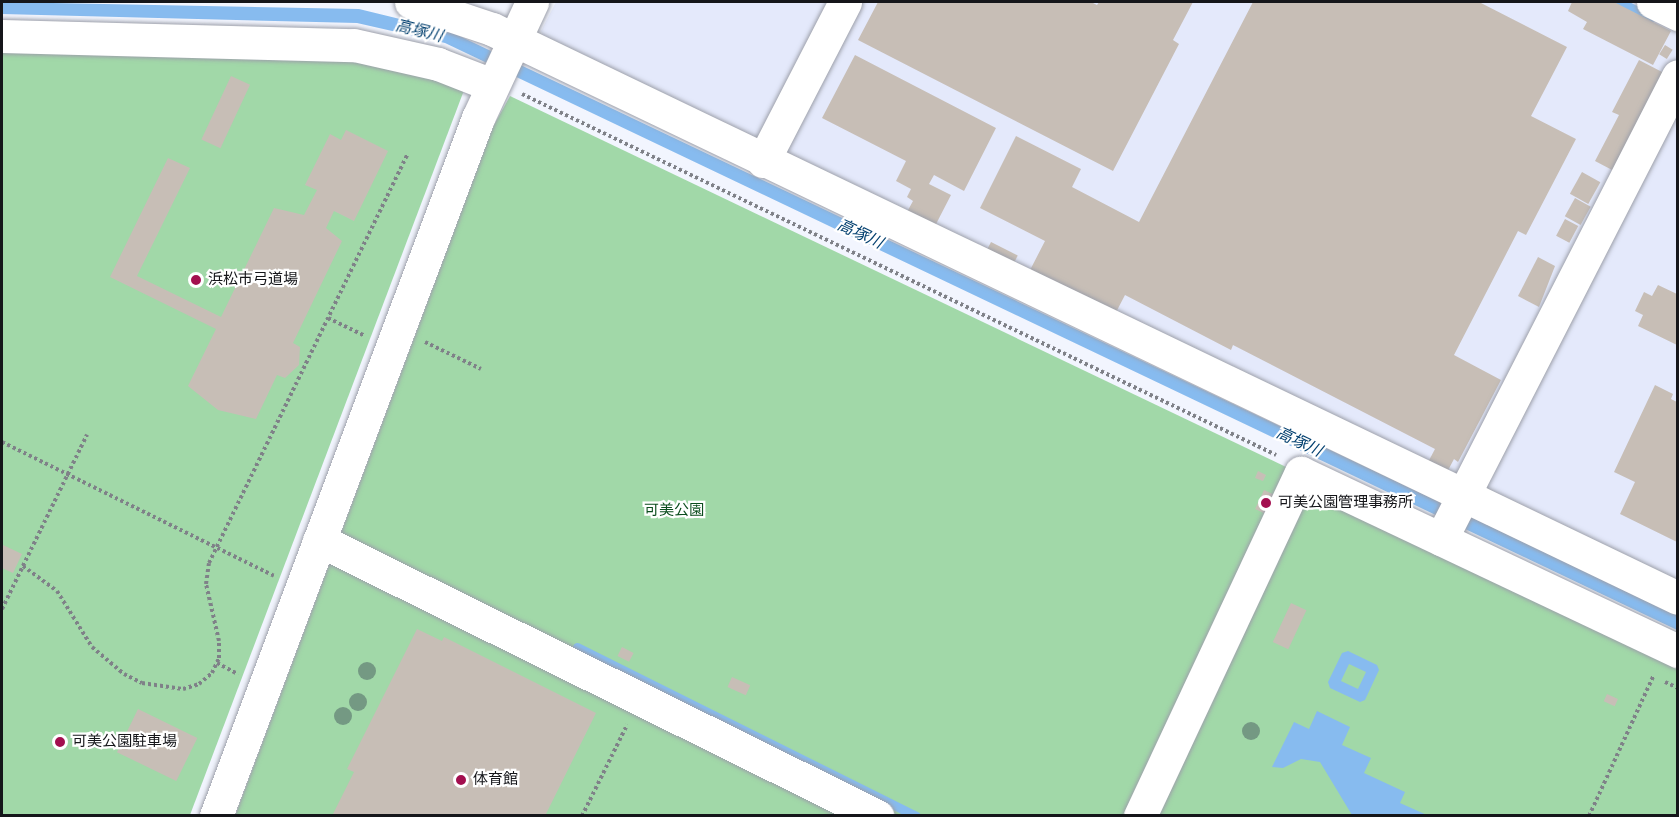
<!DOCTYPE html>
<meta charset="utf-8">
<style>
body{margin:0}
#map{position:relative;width:1679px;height:817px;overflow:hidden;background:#f2f5fe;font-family:Raleway,"Noto Sans JP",sans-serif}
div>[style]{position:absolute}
.built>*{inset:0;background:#e4e9fb}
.green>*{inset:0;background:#a1d8a8}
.water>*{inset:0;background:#87bbef}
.stream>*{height:9px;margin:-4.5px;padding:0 4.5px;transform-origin:4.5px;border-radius:4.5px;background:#87bbef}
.building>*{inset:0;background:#c7beb6;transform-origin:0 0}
.path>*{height:4px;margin-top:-2px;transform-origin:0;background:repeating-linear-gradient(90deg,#7f8188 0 3px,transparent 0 6px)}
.roads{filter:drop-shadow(0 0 2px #9da0aa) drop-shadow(0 0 2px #9da0aa)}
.minor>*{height:33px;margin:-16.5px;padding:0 16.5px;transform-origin:16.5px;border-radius:16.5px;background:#fff}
.trees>*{width:18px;height:18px;margin:-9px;border-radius:50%;background:#749983}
.dots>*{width:16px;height:16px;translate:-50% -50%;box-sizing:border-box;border:3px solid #fff;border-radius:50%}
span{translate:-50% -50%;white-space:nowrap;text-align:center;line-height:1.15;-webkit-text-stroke:4.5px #fff;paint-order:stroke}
.poi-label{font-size:15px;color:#15161a}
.left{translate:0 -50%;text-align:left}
.park-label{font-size:15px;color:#0c4d1e}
.water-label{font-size:16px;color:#044170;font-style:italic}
.frame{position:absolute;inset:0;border:3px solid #15161a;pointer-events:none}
</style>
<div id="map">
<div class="built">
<div style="clip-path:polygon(556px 2px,1677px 2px,1677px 590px,548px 48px,541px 31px)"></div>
</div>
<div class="green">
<div style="clip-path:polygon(2px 45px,312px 51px,466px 85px,190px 815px,2px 816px)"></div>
<div style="clip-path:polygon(510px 96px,1284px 466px,1677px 663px,1677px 815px,235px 816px,494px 125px)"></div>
</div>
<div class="water">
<div style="clip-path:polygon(2px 2px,359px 9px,449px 31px,1677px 615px,1677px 630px,445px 43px,357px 23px,2px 14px)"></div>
<div style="clip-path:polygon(evenodd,1348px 651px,1377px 665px,1379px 670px,1365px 700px,1360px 702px,1330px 688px,1328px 682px,1342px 653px,1348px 651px,1349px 664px,1366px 672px,1358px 689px,1341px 681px,1349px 664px)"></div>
<div style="clip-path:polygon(1317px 711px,1350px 727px,1342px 745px,1371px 758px,1364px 773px,1405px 792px,1400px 803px,1427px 815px,1352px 815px,1320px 762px,1301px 759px,1283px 768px,1272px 767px,1294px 722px,1309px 729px)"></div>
</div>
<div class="stream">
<div style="left:1620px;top:2px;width:34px;rotate:27deg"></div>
<div style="left:577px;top:647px;width:379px;rotate:26.5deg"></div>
</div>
<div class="building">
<div style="clip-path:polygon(878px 2px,1091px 2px,1097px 5px,1099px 2px,1193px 2px,1173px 40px,1179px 44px,1113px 171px,858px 40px)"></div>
<div style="clip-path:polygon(1253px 2px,1479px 2px,1567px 47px,1531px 116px,1576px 139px,1526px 235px,1518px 231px,1454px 355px,1501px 380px,1458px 462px,1454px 459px,1445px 476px,1426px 466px,1435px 449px,1233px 345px,1231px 350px,1125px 295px,1112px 320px,1027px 276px,1045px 241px,980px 208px,1016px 136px,1081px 169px,1072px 187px,1139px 222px)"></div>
<div style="clip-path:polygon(1572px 2px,1614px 2px,1671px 31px,1653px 65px,1583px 29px,1587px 22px,1568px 11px)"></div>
<div style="left:1665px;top:45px;width:9px;height:11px;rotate:32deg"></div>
<div style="clip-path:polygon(855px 55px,996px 128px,964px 191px,934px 175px,929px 184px,951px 195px,935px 226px,907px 212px,913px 201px,907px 197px,911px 189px,896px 181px,906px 161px,822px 118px)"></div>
<div style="clip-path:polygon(1639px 60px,1664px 73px,1614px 171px,1595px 161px,1619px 115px,1612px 112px)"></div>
<div style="left:231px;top:76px;width:21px;height:70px;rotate:25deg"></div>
<div style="clip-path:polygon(346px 130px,388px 151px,354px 221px,334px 211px,326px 228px,342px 241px,293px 343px,300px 347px,299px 365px,285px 378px,277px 375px,256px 419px,218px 410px,188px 386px,216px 329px,110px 277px,168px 158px,190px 168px,137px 276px,221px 317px,274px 208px,304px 215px,317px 190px,305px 185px,330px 134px,341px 140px)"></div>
<div style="left:1582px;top:172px;width:21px;height:25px;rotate:29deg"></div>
<div style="left:1575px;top:198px;width:18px;height:21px;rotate:29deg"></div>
<div style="left:1565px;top:219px;width:15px;height:19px;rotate:28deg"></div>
<div style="left:991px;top:242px;width:30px;height:15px;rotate:27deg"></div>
<div style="clip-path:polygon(1538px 257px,1555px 266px,1539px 307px,1518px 296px)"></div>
<div style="clip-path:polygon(1658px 285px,1677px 294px,1677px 345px,1638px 326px,1643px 315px,1635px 311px,1644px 292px,1652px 296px)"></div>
<div style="clip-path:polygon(1655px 385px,1673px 394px,1671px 399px,1677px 402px,1677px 542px,1620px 514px,1635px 482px,1614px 472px)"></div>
<div style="clip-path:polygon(1258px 471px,1266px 475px,1263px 481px,1255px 478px)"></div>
<div style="left:1264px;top:490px;width:14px;height:21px;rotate:25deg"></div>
<div style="clip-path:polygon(3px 545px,22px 554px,13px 573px,2px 568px)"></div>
<div style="left:1291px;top:603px;width:17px;height:43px;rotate:25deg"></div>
<div style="clip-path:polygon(417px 629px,442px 641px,444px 637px,596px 713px,545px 816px,332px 816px,354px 772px,347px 769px)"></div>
<div style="left:622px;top:647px;width:13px;height:10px;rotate:27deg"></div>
<div style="left:732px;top:677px;width:20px;height:11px;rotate:24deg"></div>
<div style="left:1607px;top:694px;width:12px;height:8px;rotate:24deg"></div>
<div style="left:138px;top:709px;width:66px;height:48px;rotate:26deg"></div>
</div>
<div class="path">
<div style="left:522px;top:94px;width:836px;rotate:25.58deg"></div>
<div style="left:328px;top:318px;width:41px;rotate:25.9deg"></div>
<div style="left:425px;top:342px;width:62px;rotate:25.7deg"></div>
<div style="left:2px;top:442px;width:303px;rotate:26.2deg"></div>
<div style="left:23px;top:566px;width:42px;rotate:36.3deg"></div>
<div style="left:57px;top:591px;width:66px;rotate:58deg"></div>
<div style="left:92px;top:647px;width:42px;rotate:40.2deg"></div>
<div style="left:124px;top:674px;width:20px;rotate:27deg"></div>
<div style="left:142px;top:683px;width:41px;rotate:8.3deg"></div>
<div style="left:183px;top:689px;width:17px;rotate:-17deg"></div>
<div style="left:199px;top:684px;width:17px;rotate:-40deg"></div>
<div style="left:212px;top:673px;width:17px;rotate:-65deg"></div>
<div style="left:219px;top:658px;width:17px;rotate:-90deg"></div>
<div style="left:219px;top:641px;width:58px;rotate:-102.8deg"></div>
<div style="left:206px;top:584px;width:21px;rotate:-82deg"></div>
<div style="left:209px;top:563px;width:454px;rotate:-64.1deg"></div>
<div style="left:2px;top:609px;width:194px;rotate:-64deg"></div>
<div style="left:217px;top:663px;width:24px;rotate:28deg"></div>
<div style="left:1665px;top:682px;width:14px;rotate:25deg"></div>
<div style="left:582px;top:816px;width:102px;rotate:-63.7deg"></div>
<div style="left:1589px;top:816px;width:155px;rotate:-65.3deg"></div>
</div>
<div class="roads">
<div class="minor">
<div style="left:411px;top:2px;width:85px;rotate:18.4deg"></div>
<div style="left:492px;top:29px;width:1315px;rotate:25.63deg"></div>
<div style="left:1653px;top:2px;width:28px;rotate:26deg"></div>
<div style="left:2px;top:36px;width:352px;rotate:1.5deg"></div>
<div style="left:354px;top:45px;width:86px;rotate:12.7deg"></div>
<div style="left:438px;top:64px;width:58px;rotate:21.3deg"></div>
<div style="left:763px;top:161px;width:179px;rotate:-62.7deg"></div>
<div style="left:1441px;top:539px;width:520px;rotate:-62.89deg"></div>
<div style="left:319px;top:540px;width:623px;rotate:26.32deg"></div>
<div style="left:216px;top:816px;width:746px;rotate:-69.43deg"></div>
<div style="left:478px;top:118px;width:128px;rotate:-65deg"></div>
<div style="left:1140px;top:816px;width:379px;rotate:-64.9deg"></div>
<div style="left:1301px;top:473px;width:417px;rotate:25.3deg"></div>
</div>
</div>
<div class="trees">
<div style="left:367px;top:671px"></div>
<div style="left:358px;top:702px"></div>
<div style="left:343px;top:716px"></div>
<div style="left:1251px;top:731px"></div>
</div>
<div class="dots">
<div style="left:196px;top:280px;background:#a30f4f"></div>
<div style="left:1266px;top:503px;background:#a30f4f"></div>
<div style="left:60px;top:742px;background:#a30f4f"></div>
<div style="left:461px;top:780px;background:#a30f4f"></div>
</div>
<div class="poi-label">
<span class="left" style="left:208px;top:280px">浜松市弓道場</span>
<span class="left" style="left:1278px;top:503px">可美公園管理事務所</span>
<span class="left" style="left:72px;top:742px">可美公園駐車場</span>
<span class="left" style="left:473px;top:780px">体育館</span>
</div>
<div class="park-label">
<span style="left:674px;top:511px">可美公園</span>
</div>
<div class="water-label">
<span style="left:419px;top:31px;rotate:14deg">高塚川</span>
<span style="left:860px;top:234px;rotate:25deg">高塚川</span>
<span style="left:1299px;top:442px;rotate:25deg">高塚川</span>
</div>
<div class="frame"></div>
</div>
